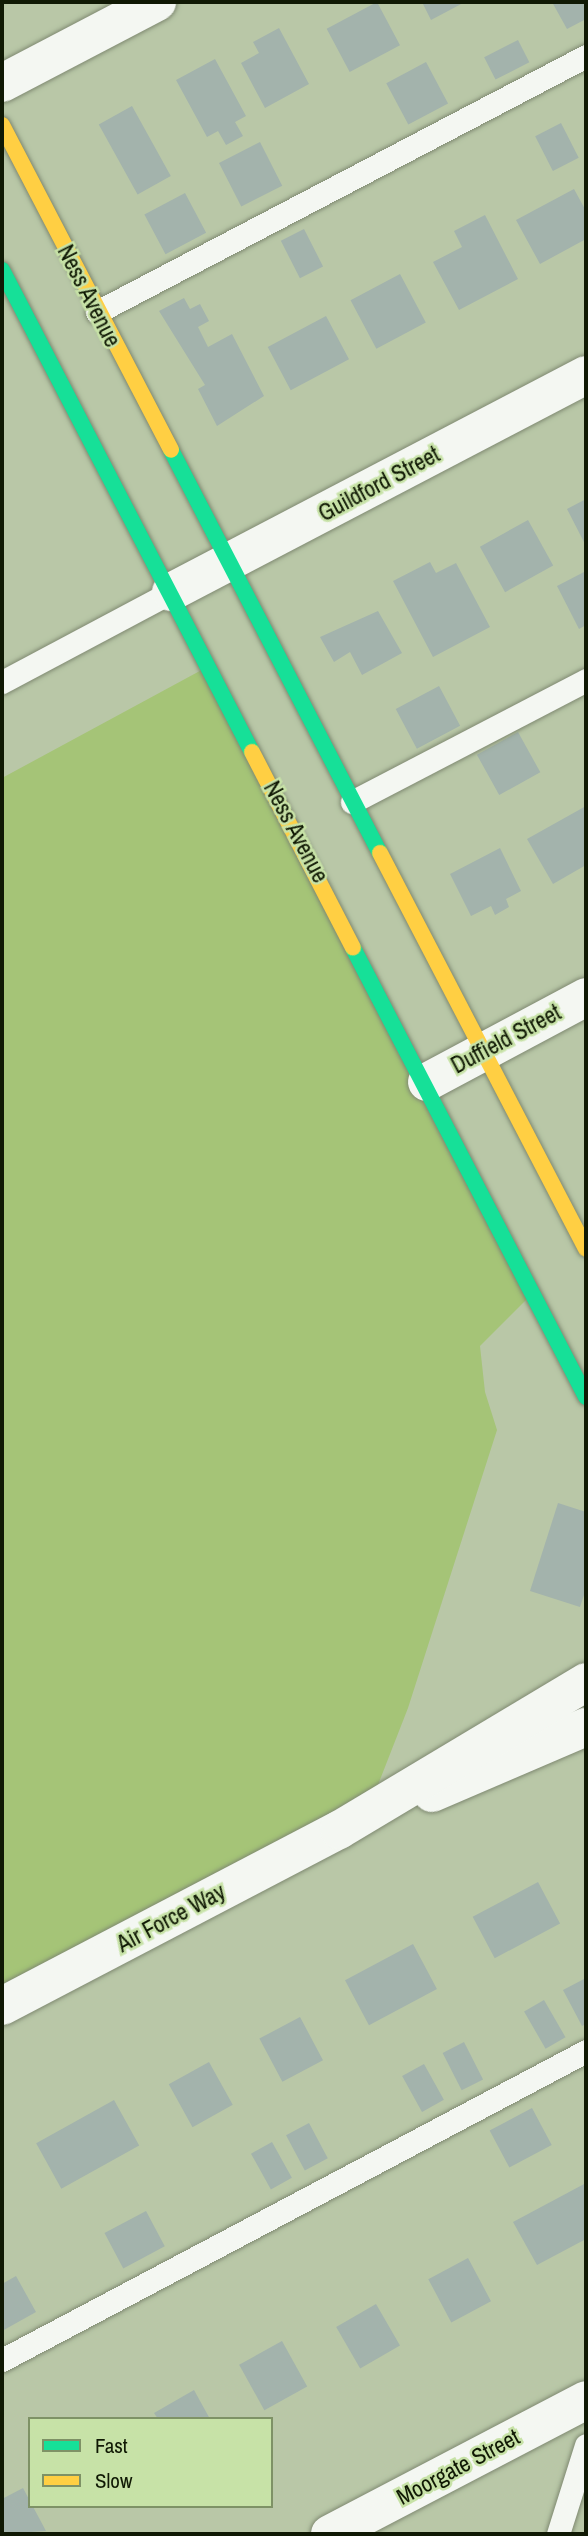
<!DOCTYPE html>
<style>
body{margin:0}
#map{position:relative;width:588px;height:2536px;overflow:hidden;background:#b9c7a7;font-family:"Archivo Narrow",sans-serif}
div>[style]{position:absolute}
.green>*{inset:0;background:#a5c477}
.building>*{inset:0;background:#a3b3ac;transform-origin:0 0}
.roads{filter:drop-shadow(0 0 2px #7f8971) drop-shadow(0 0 2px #7f8971)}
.lane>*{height:23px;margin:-11.5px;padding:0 11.5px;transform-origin:11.5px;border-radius:11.5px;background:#f4f7f2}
.street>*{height:38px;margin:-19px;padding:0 19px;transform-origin:19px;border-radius:19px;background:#f4f7f2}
.fast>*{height:16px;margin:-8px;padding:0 8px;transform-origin:8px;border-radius:8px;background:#16e098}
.slow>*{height:16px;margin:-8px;padding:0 8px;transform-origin:8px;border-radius:8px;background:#ffcf43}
span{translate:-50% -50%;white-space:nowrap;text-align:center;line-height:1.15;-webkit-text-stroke:5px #c7e2a7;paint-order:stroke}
.street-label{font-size:23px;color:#101904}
.frame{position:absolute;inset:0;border:4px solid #101904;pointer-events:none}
.legend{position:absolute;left:28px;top:2417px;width:245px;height:91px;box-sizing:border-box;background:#c7e2a7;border:2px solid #7e9266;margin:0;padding:9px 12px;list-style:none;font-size:21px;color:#101904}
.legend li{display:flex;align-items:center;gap:14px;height:35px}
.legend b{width:35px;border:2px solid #7e9266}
</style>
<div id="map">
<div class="green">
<div style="clip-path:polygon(209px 666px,532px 1294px,480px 1346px,485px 1392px,497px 1430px,408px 1708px,367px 1813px,2px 2006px,2px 778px)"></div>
</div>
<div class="building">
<div style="left:377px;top:2px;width:49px;height:57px;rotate:62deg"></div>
<div style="clip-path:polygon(422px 2px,465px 2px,431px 20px)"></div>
<div style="clip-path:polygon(552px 2px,586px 2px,586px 19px,567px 29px)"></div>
<div style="clip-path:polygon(279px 28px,309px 84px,265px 108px,241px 63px,259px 53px,253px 42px)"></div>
<div style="left:518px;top:40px;width:25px;height:38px;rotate:63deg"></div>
<div style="clip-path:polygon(215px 59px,246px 116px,235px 122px,243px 136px,226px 145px,218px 131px,207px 137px,176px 80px)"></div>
<div style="left:426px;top:62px;width:47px;height:45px;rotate:62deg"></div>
<div style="left:132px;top:106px;width:80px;height:38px;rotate:61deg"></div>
<div style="left:561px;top:123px;width:39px;height:29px;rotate:63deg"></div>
<div style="left:260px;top:142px;width:49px;height:46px;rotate:63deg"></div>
<div style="clip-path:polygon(574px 189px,586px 211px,586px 239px,540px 264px,516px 220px)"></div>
<div style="left:185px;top:193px;width:45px;height:46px;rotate:62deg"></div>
<div style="clip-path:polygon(485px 215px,518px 279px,459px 310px,433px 262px,462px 247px,454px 231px)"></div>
<div style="left:304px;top:229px;width:42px;height:26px;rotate:63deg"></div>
<div style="left:400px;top:274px;width:55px;height:56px;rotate:62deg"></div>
<div style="clip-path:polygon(184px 298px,190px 309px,200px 304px,209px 321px,198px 327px,208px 347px,232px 334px,264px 396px,217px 426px,198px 389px,205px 385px,159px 311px)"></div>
<div style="left:326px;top:316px;width:49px;height:66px;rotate:62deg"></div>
<div style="clip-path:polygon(586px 499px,586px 546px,567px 509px)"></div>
<div style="left:528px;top:520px;width:52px;height:55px;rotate:61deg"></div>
<div style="clip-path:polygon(430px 562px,436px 573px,456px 563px,490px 627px,433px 657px,393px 581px)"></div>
<div style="clip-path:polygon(586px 571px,586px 625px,579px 629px,557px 586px)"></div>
<div style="clip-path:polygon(378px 611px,402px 653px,362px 675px,350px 652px,334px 662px,320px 637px)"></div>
<div style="left:439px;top:686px;width:45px;height:49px;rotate:62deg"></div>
<div style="left:518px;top:732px;width:46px;height:47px;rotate:61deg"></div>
<div style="clip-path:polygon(586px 806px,586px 865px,553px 884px,527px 839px)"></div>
<div style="clip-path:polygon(500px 848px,521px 891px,506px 899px,509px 907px,495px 915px,491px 906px,471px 916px,450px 874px)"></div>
<div style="clip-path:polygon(558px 1503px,586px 1512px,586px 1589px,580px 1607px,530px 1591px)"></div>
<div style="left:538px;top:1882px;width:47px;height:74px;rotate:62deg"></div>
<div style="left:413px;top:1944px;width:51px;height:77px;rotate:62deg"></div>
<div style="clip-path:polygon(584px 1979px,586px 2024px,582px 2026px,563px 1990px)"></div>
<div style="left:544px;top:2000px;width:43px;height:23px;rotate:60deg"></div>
<div style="left:300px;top:2017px;width:49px;height:46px;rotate:62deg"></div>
<div style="left:464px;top:2042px;width:42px;height:24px;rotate:63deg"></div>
<div style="left:209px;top:2062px;width:49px;height:46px;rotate:61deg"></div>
<div style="left:424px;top:2064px;width:41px;height:25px;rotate:61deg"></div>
<div style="left:114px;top:2100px;width:52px;height:89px;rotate:61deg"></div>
<div style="left:532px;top:2108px;width:42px;height:48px;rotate:62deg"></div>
<div style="left:309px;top:2123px;width:40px;height:26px;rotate:62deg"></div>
<div style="left:272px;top:2142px;width:41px;height:24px;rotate:61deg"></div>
<div style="clip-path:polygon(586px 2183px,586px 2239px,537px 2265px,513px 2222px)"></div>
<div style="left:146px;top:2211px;width:40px;height:47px;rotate:62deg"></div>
<div style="left:468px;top:2258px;width:49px;height:45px;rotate:62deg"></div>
<div style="clip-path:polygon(16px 2276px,36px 2312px,2px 2331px,2px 2284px)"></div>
<div style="left:376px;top:2304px;width:48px;height:46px;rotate:60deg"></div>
<div style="left:282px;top:2341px;width:52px;height:49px;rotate:61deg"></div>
<div style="clip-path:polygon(194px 2390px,210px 2419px,158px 2419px,154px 2413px)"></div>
<div style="clip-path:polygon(23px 2488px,46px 2531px,2px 2534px,2px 2499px)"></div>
</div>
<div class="roads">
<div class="lane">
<div style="left:97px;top:312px;width:552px;rotate:-27.63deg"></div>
<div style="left:2px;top:682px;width:191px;rotate:-28deg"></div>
<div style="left:352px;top:802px;width:264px;rotate:-27.5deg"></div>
<div style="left:2px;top:2360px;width:661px;rotate:-27.88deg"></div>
<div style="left:558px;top:2534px;width:93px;rotate:-72.5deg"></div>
</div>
<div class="street">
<div style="left:2px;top:83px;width:175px;rotate:-27.6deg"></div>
<div style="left:171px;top:592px;width:468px;rotate:-27.6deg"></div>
<div style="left:427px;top:1082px;width:180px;rotate:-28.1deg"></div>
<div style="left:432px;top:1793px;width:168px;rotate:-23.2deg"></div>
<div style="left:2px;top:2006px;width:380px;rotate:-27.6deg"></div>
<div style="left:339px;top:1830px;width:288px;rotate:-30.9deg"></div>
<div style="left:330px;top:2534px;width:289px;rotate:-27.6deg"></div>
</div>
<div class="fast">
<div style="left:2px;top:270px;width:543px;rotate:62.59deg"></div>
<div style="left:171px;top:450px;width:454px;rotate:62.6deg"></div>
<div style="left:353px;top:948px;width:506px;rotate:62.57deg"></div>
</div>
<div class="slow">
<div style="left:2px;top:125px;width:366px;rotate:62.5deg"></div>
<div style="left:252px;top:752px;width:220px;rotate:62.7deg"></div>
<div style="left:380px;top:853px;width:446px;rotate:62.5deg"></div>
</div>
</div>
<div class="street-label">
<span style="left:89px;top:296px;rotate:63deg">Ness Avenue</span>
<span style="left:379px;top:484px;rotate:-28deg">Guildford Street</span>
<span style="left:296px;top:832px;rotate:62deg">Ness Avenue</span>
<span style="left:506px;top:1039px;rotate:-28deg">Duffield Street</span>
<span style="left:171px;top:1918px;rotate:-28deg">Air Force Way</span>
<span style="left:458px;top:2467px;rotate:-28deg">Moorgate Street</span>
</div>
<div class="frame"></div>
<ul class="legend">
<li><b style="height:9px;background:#16e098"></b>Fast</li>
<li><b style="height:9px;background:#ffcf43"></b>Slow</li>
</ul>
</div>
